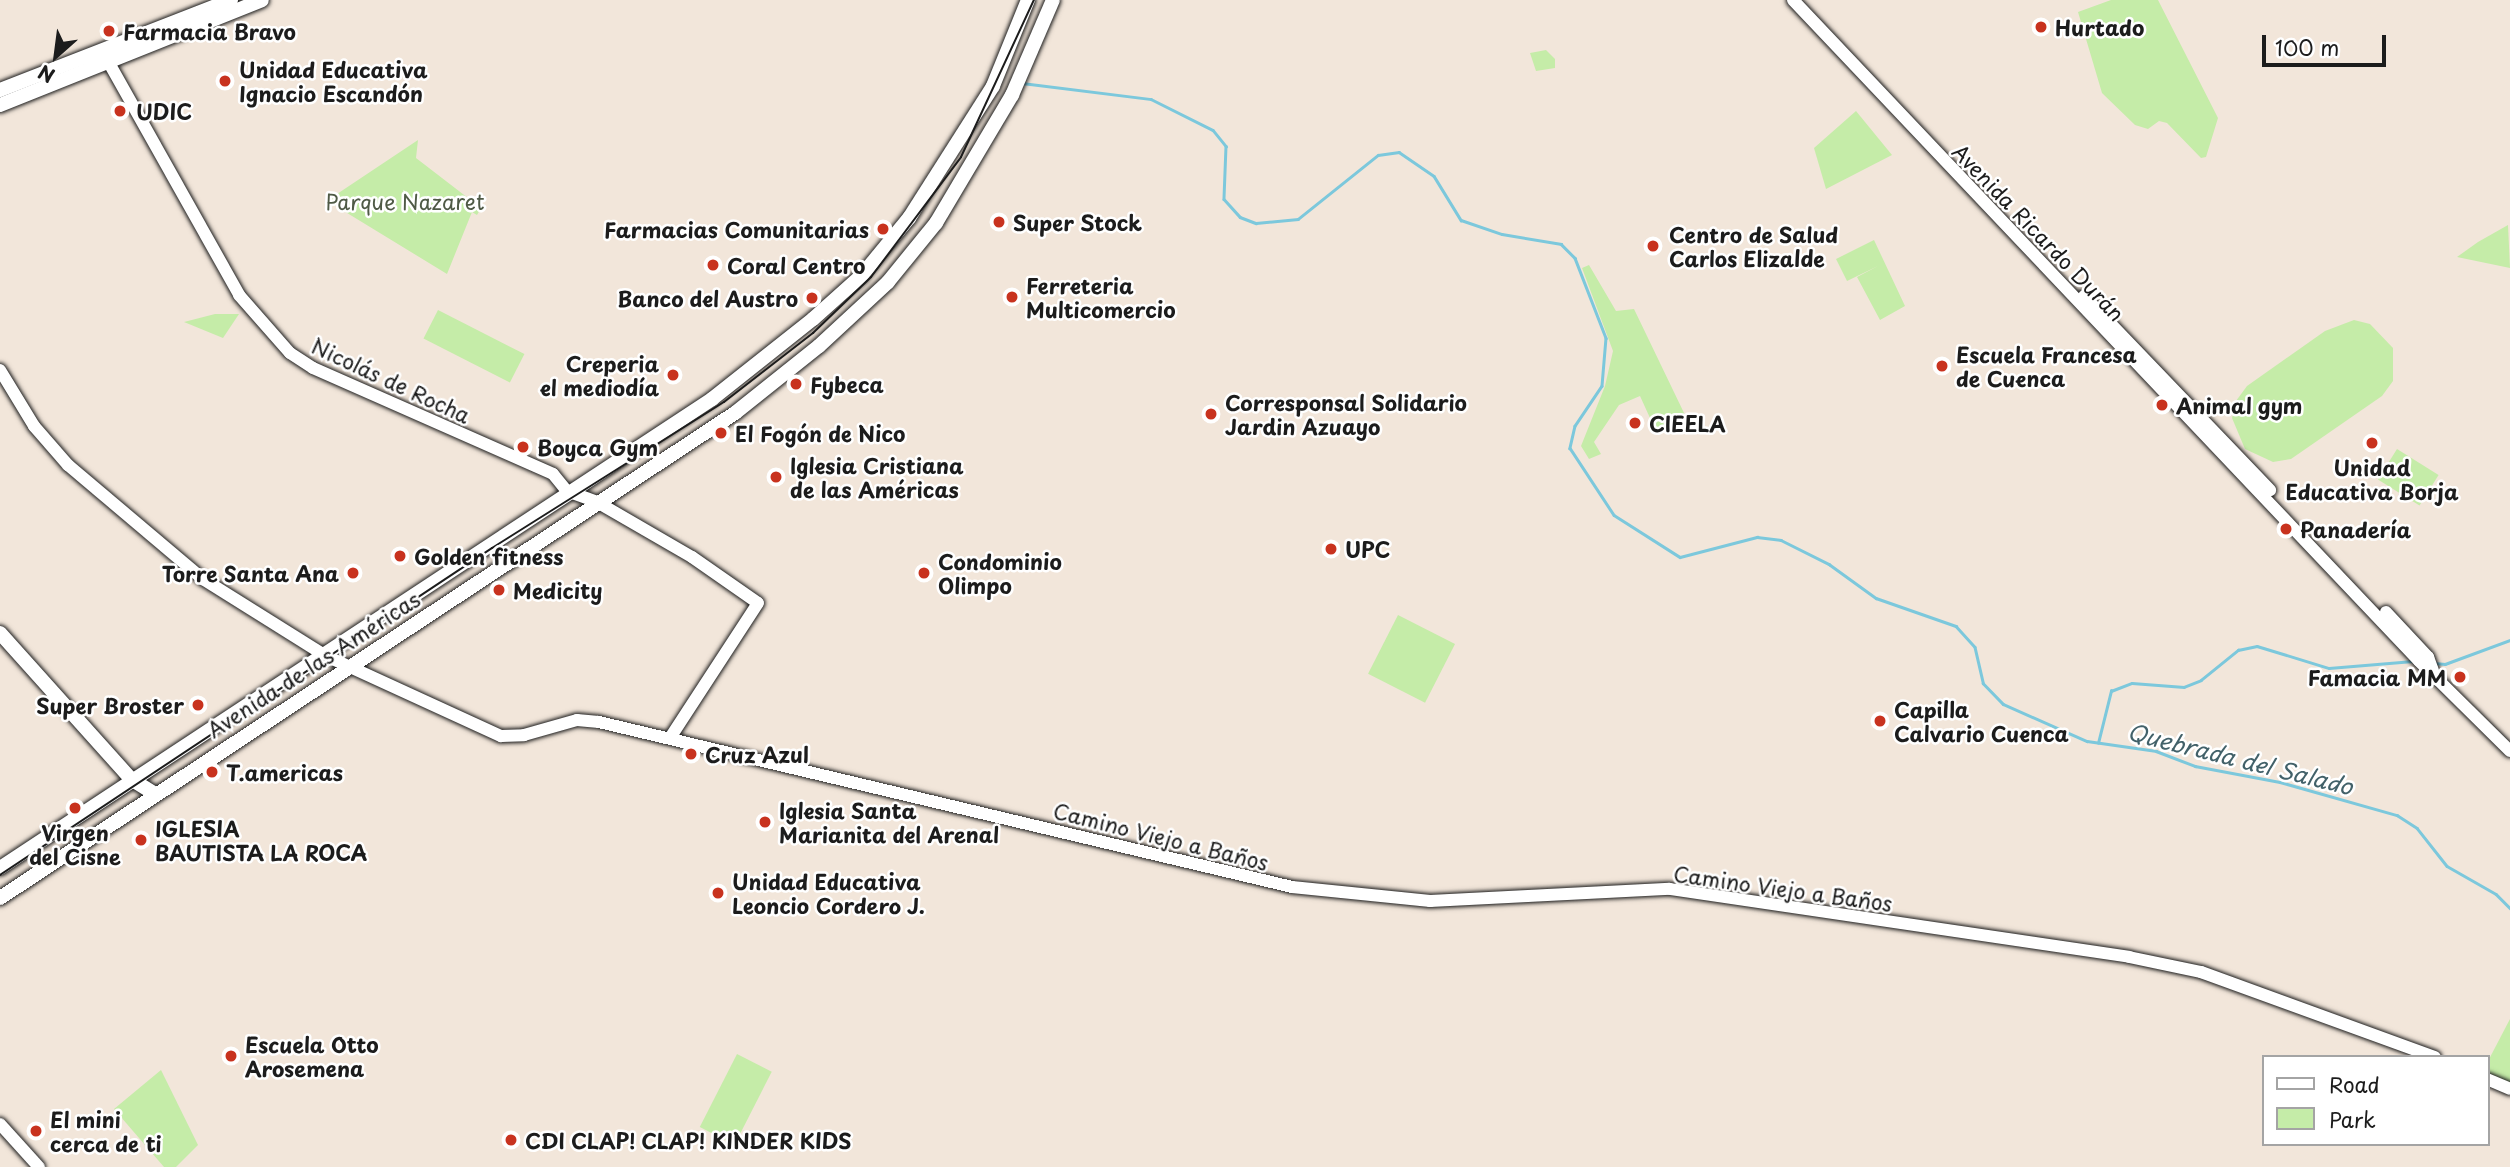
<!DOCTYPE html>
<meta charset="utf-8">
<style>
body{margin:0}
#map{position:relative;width:2510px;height:1167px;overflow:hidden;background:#f2e6da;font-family:"Playpen Sans",sans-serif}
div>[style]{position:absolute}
.green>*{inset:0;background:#c5eca8;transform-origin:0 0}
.stream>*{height:2.5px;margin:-1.25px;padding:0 1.25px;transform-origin:1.25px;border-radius:1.25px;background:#7cc8dc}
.roads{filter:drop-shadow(0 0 2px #1c1c1c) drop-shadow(0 0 2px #1c1c1c)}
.minor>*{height:12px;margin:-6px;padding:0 6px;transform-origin:6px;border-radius:6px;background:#fff}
.major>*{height:14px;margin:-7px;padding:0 7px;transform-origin:7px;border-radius:7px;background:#fff}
.tram>*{height:2px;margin:-1px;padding:0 1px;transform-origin:1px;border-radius:1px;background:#1c1c1c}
.dots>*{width:19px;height:19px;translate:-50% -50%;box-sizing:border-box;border:4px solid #fff;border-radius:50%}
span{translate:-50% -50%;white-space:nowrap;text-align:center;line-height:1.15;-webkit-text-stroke:5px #fff;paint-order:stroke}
.poi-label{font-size:21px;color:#1c1c1c;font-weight:700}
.left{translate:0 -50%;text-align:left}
.right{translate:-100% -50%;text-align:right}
.park-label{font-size:21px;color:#4f5a46}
.street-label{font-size:21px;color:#1c1c1c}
.water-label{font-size:23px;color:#426169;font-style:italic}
.legend{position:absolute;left:2262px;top:1055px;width:228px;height:91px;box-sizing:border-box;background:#fff;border:2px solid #a4a4a4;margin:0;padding:9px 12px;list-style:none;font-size:21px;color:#1c1c1c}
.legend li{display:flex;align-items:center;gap:14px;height:35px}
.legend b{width:35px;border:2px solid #a4a4a4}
.north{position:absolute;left:21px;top:21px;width:70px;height:70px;-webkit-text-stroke:5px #fff;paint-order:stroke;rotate:208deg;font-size:19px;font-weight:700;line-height:28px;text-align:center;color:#1c1c1c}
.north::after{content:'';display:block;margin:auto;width:24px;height:32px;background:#1c1c1c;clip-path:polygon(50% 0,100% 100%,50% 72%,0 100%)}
.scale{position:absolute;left:2262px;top:35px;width:124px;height:32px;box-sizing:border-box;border:4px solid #1c1c1c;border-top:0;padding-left:9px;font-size:21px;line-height:24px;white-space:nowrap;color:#1c1c1c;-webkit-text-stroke:5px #fff;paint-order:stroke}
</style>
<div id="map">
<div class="green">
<div style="clip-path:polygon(2111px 0,2158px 0,2218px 118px,2206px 157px,2201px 158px,2167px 123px,2159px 121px,2148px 129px,2135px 125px,2102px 93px,2078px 12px)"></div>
<div style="clip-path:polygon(1546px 50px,1555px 59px,1555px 68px,1536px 71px,1530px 53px)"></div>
<div style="clip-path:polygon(1856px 111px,1892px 155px,1826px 189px,1814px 148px)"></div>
<div style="clip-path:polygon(418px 140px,416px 158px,481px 208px,477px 215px,472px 212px,447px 274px,334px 205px,331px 198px)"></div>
<div style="clip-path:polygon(2508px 225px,2510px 268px,2457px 257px,2478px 242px)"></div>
<div style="clip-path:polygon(1874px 240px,1905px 306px,1880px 320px,1857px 277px,1878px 266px,1847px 281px,1836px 259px)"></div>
<div style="clip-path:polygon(1589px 265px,1616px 311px,1634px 309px,1685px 415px,1655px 429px,1640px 396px,1619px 405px,1594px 442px,1601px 454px,1589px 459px,1581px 446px,1605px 386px,1613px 351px,1582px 268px)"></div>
<div style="left:438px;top:310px;width:97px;height:32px;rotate:27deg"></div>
<div style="clip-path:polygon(215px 314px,239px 314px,223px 338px,184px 322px)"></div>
<div style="clip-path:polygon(2354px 320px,2370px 324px,2393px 348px,2393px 381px,2382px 396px,2291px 459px,2273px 462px,2245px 449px,2232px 418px,2236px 401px,2247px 386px,2325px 331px)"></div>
<div style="left:2397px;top:449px;width:49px;height:36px;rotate:32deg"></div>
<div style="left:1398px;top:615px;width:64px;height:66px;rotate:27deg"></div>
<div style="clip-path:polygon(2510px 1019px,2510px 1083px,2487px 1073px,2487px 1063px)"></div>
<div style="left:737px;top:1054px;width:39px;height:82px;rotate:27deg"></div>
<div style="clip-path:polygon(161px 1070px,198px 1145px,176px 1167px,164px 1167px,114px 1109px)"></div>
</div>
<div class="stream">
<div style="left:1022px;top:83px;width:130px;rotate:7.1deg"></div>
<div style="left:1151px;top:99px;width:69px;rotate:26.6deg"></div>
<div style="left:1213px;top:130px;width:21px;rotate:51deg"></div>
<div style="left:1226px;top:146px;width:53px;rotate:92.2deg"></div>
<div style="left:1224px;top:199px;width:24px;rotate:48deg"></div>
<div style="left:1240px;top:217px;width:17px;rotate:21deg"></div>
<div style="left:1256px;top:223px;width:42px;rotate:-5.4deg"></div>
<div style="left:1298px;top:219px;width:102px;rotate:-38.7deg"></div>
<div style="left:1378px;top:155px;width:21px;rotate:-8deg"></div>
<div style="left:1399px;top:152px;width:42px;rotate:34.4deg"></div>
<div style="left:1434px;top:176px;width:52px;rotate:58.5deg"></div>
<div style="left:1461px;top:220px;width:43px;rotate:18.9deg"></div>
<div style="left:1502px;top:234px;width:60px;rotate:9.6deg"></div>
<div style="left:1561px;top:244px;width:20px;rotate:45deg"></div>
<div style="left:1575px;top:258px;width:86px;rotate:68.8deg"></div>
<div style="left:1606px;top:338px;width:48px;rotate:94.8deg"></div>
<div style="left:1602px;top:386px;width:48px;rotate:124deg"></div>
<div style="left:1575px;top:426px;width:23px;rotate:103deg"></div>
<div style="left:1570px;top:448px;width:80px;rotate:56.7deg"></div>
<div style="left:1614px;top:515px;width:78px;rotate:32.5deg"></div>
<div style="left:1680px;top:557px;width:80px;rotate:-14.6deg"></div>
<div style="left:1757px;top:537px;width:24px;rotate:7deg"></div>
<div style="left:1781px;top:540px;width:54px;rotate:26.6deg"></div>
<div style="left:1829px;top:564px;width:58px;rotate:35.9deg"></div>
<div style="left:1876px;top:598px;width:85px;rotate:19.3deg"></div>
<div style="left:1956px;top:626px;width:28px;rotate:48deg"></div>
<div style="left:1975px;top:647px;width:37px;rotate:77deg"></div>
<div style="left:1983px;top:683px;width:29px;rotate:46deg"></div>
<div style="left:2003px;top:704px;width:92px;rotate:23.8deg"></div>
<div style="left:2087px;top:741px;width:70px;rotate:8.2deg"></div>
<div style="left:2156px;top:751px;width:42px;rotate:21deg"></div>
<div style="left:2195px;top:766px;width:86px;rotate:10.7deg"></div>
<div style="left:2280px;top:782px;width:122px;rotate:15.8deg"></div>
<div style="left:2397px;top:815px;width:24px;rotate:33deg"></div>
<div style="left:2417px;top:828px;width:48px;rotate:51.7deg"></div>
<div style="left:2447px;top:866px;width:56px;rotate:29.7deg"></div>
<div style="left:2496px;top:894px;width:20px;rotate:45deg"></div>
<div style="left:2434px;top:663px;width:11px;rotate:5deg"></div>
<div style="left:2445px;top:664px;width:69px;rotate:-20.3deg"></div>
<div style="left:2098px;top:743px;width:54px;rotate:-76deg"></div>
<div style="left:2111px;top:691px;width:22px;rotate:-21deg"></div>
<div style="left:2132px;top:683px;width:52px;rotate:4.4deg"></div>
<div style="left:2184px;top:687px;width:18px;rotate:-22deg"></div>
<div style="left:2201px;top:680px;width:48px;rotate:-39deg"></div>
<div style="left:2238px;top:650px;width:19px;rotate:-12deg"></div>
<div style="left:2257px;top:646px;width:75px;rotate:17deg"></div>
<div style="left:2329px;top:668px;width:84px;rotate:-4.8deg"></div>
</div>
<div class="roads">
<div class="minor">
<div style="left:1793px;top:0;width:910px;rotate:46.56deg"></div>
<div style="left:2419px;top:661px;width:128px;rotate:44.7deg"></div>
<div style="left:104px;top:54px;width:276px;rotate:60.7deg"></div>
<div style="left:239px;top:295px;width:77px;rotate:48.7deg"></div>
<div style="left:290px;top:353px;width:27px;rotate:33deg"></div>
<div style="left:313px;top:368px;width:262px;rotate:23.8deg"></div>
<div style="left:553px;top:474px;width:22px;rotate:51deg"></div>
<div style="left:567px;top:491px;width:32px;rotate:20deg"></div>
<div style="left:597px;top:502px;width:110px;rotate:30.1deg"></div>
<div style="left:692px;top:557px;width:80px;rotate:34.9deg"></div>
<div style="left:758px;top:603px;width:161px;rotate:123.1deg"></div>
<div style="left:2084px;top:296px;width:269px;rotate:46.2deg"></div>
<div style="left:0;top:370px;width:66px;rotate:58.7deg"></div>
<div style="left:34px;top:426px;width:52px;rotate:48.9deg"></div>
<div style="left:68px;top:465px;width:177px;rotate:40.2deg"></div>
<div style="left:203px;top:579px;width:143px;rotate:32.1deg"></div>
<div style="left:324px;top:655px;width:195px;rotate:24.6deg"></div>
<div style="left:501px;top:736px;width:23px;rotate:-2deg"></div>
<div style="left:524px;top:735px;width:55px;rotate:-15.8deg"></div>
<div style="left:577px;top:720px;width:22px;rotate:5deg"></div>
<div style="left:599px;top:722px;width:712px;rotate:13.39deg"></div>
<div style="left:1292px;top:887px;width:139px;rotate:5.8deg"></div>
<div style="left:1430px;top:901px;width:240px;rotate:-2.9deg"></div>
<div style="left:1670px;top:889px;width:464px;rotate:8.4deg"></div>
<div style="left:2129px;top:957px;width:74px;rotate:11.8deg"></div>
<div style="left:2201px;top:972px;width:249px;rotate:20deg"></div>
<div style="left:2386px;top:612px;width:62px;rotate:47deg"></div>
<div style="left:2428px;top:657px;width:15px;rotate:70deg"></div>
<div style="left:2487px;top:1079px;width:25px;rotate:23deg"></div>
<div style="left:0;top:1124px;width:58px;rotate:47.8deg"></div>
</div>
<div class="major">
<div style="left:0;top:90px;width:248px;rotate:-21.3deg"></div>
<div style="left:0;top:105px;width:282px;rotate:-21.8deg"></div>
<div style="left:0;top:633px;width:196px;rotate:48.1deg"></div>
<div style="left:131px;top:779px;width:26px;rotate:32deg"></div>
<div style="left:0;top:868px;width:853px;rotate:-33.37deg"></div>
<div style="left:712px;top:399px;width:129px;rotate:-38.4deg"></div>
<div style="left:813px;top:319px;width:66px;rotate:-41.9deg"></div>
<div style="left:862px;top:275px;width:74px;rotate:-50.5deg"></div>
<div style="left:909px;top:218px;width:156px;rotate:-57.5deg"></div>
<div style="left:993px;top:86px;width:93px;rotate:-67.9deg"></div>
<div style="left:0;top:898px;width:881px;rotate:-33.42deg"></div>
<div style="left:735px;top:413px;width:107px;rotate:-38.6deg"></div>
<div style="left:819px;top:346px;width:94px;rotate:-42.8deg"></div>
<div style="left:888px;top:282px;width:76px;rotate:-50.9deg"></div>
<div style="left:936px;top:223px;width:149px;rotate:-59.3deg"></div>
<div style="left:1012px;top:95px;width:103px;rotate:-66.7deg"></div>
</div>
</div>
<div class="tram">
<div style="left:0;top:875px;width:591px;rotate:-33.61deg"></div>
<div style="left:492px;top:548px;width:274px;rotate:-32.2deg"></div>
<div style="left:724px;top:402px;width:113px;rotate:-37.8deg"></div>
<div style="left:813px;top:333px;width:81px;rotate:-44deg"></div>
<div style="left:871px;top:277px;width:150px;rotate:-53.1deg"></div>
<div style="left:961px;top:157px;width:173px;rotate:-65.1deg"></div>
</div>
<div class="dots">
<div style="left:2041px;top:27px;background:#c8321e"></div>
<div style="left:109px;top:31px;background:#c8321e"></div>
<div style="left:225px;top:81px;background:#c8321e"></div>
<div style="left:120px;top:111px;background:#c8321e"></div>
<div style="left:999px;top:222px;background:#c8321e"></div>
<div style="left:883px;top:229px;background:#c8321e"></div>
<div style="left:1653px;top:246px;background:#c8321e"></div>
<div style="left:713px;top:265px;background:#c8321e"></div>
<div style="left:1012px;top:297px;background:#c8321e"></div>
<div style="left:812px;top:298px;background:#c8321e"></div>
<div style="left:1942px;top:366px;background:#c8321e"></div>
<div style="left:673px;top:375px;background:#c8321e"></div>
<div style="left:796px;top:384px;background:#c8321e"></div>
<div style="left:2162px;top:405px;background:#c8321e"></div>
<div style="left:1211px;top:414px;background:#c8321e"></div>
<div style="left:1635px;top:423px;background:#c8321e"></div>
<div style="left:721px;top:433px;background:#c8321e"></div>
<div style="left:2372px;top:443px;background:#c8321e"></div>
<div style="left:523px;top:447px;background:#c8321e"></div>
<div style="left:776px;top:477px;background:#c8321e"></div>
<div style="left:2286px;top:529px;background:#c8321e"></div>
<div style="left:1331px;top:549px;background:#c8321e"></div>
<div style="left:400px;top:556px;background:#c8321e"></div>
<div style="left:353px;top:573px;background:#c8321e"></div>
<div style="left:924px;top:573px;background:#c8321e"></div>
<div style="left:499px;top:590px;background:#c8321e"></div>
<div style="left:2460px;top:677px;background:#c8321e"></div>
<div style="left:198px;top:705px;background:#c8321e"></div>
<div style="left:1880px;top:721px;background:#c8321e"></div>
<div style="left:691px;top:754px;background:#c8321e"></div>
<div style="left:212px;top:772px;background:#c8321e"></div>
<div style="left:75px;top:808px;background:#c8321e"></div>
<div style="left:765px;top:822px;background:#c8321e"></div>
<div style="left:141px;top:840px;background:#c8321e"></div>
<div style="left:718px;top:893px;background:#c8321e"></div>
<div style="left:231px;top:1056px;background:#c8321e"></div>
<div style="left:36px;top:1131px;background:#c8321e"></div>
<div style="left:511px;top:1140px;background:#c8321e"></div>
</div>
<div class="poi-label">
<span class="left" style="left:2055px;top:27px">Hurtado</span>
<span class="left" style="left:123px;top:31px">Farmacia Bravo</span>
<span class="left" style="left:239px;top:81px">Unidad Educativa<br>Ignacio Escandón</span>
<span class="left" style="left:136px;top:111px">UDIC</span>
<span class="left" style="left:1013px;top:222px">Super Stock</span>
<span class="right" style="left:869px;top:229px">Farmacias Comunitarias</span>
<span class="left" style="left:1669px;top:246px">Centro de Salud<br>Carlos Elizalde</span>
<span class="left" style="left:727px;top:265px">Coral Centro</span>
<span class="left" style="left:1026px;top:297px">Ferreteria<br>Multicomercio</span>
<span class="right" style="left:798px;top:298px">Banco del Austro</span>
<span class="left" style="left:1956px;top:366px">Escuela Francesa<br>de Cuenca</span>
<span class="right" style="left:659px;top:375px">Creperia<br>el mediodía</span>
<span class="left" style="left:810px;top:384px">Fybeca</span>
<span class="left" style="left:1225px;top:414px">Corresponsal Solidario<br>Jardin Azuayo</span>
<span class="left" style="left:2176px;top:405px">Animal gym</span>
<span class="left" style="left:1649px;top:423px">CIEELA</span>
<span class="left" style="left:735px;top:433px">El Fogón de Nico</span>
<span class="left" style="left:537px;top:447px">Boyca Gym</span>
<span class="left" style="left:790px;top:477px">Iglesia Cristiana<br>de las Américas</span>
<span style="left:2372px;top:479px">Unidad<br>Educativa Borja</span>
<span class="left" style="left:2300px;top:529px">Panadería</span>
<span class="left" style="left:1345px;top:549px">UPC</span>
<span class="left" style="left:414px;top:556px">Golden fitness</span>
<span class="left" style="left:938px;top:573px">Condominio<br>Olimpo</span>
<span class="right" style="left:339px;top:573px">Torre Santa Ana</span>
<span class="left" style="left:513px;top:590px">Medicity</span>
<span class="right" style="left:2446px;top:677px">Famacia MM</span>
<span class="right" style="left:184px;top:705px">Super Broster</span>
<span class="left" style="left:1894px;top:721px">Capilla<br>Calvario Cuenca</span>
<span class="left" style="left:705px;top:754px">Cruz Azul</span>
<span class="left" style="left:226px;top:772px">T.americas</span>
<span class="left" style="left:779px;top:822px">Iglesia Santa<br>Marianita del Arenal</span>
<span class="left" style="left:155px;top:840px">IGLESIA<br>BAUTISTA LA ROCA</span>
<span style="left:75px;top:844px">Virgen<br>del Cisne</span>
<span class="left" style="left:732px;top:893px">Unidad Educativa<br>Leoncio Cordero J.</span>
<span class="left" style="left:245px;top:1056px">Escuela Otto<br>Arosemena</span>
<span class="left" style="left:50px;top:1131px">El mini<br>cerca de ti</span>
<span class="left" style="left:525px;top:1140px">CDI CLAP! CLAP! KINDER KIDS</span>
</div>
<div class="park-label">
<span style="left:405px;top:201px">Parque Nazaret</span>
</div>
<div class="street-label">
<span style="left:2039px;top:232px;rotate:46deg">Avenida Ricardo Durán</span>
<span style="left:391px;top:380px;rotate:25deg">Nicolás de Rocha</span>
<span style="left:313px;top:664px;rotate:-33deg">Avenida de las Américas</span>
<span style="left:1161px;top:836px;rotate:14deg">Camino Viejo a Baños</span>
<span style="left:1783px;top:888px;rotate:8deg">Camino Viejo a Baños</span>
</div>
<div class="water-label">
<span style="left:2240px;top:759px;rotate:14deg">Quebrada del Salado</span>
</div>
<ul class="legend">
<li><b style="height:9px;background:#fff"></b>Road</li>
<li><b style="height:19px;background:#c5eca8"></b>Park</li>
</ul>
<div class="north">N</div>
<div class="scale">100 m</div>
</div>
